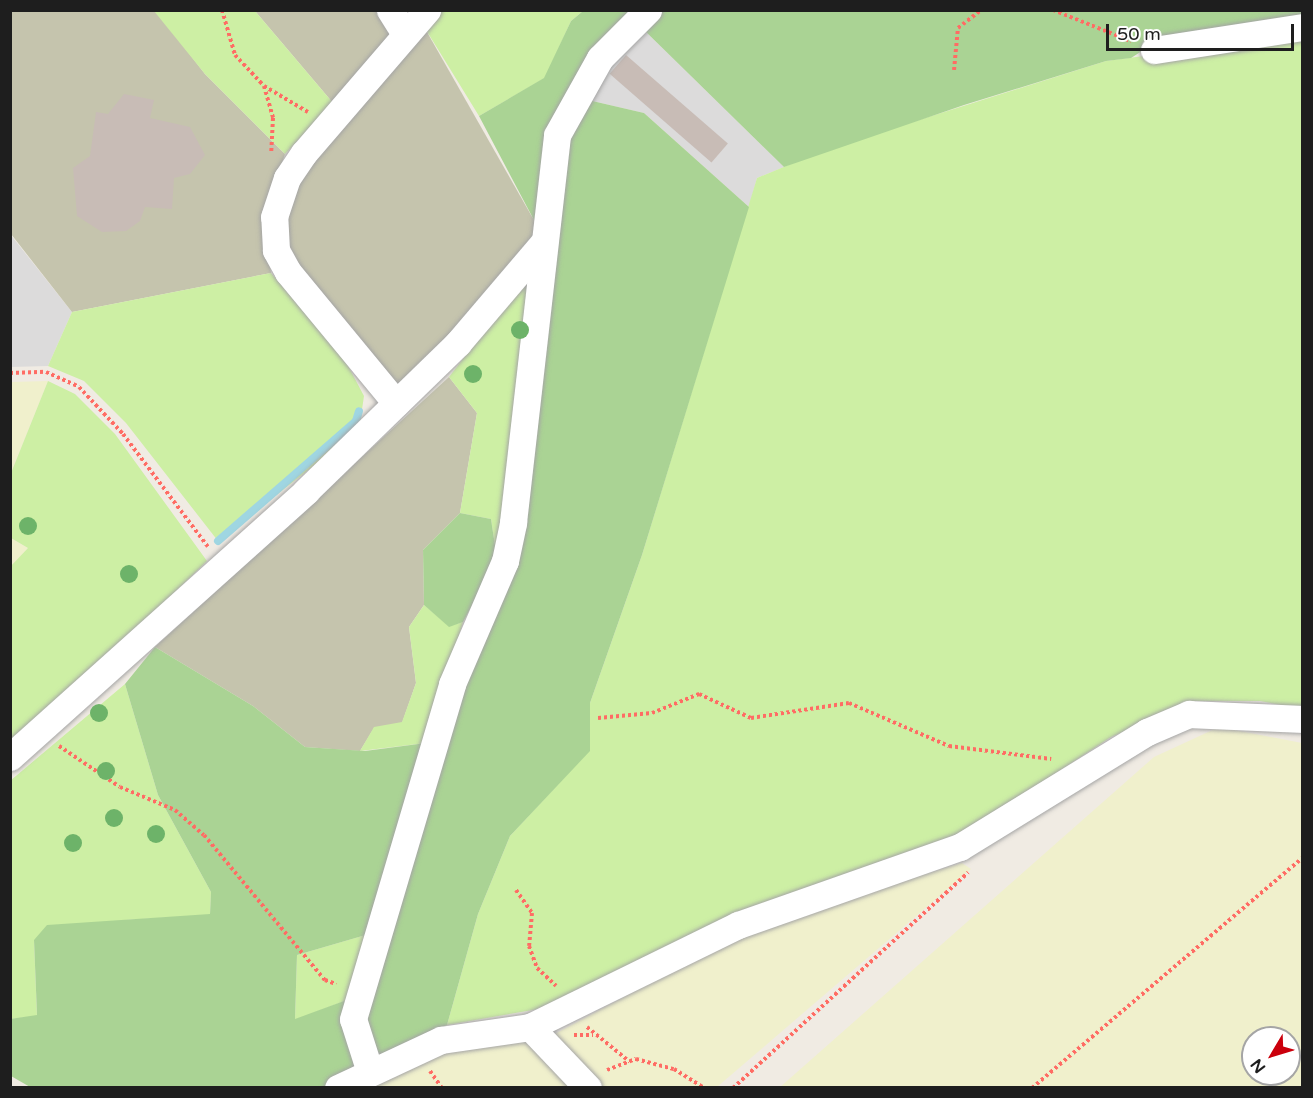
<!DOCTYPE html>
<style>
body{margin:0}
#map{position:relative;width:1313px;height:1098px;overflow:hidden;background:#f0ebe3;font-family:"Varela Round",sans-serif}
div>[style]{position:absolute}
.residential>*{inset:0;background:#dcdbdb}
.construction>*{inset:0;background:#c5c4ad}
.farmland>*{inset:0;background:#f0f0cc}
.grass>*{inset:0;background:#cdefa4}
.forest>*{inset:0;background:#aad394}
.stream>*{height:8px;margin:-4px;padding:0 4px;transform-origin:4px;border-radius:4px;background:#9fd6e2}
.building>*{inset:0;background:#c8bcb6;transform-origin:0 0}
.path>*{height:4px;margin-top:-2px;transform-origin:0;background:repeating-linear-gradient(90deg,#ff6c64 0 3px,transparent 0 6px)}
.roads{filter:drop-shadow(0 0 2px #a5a5a5) drop-shadow(0 0 2px #a5a5a5)}
.minor>*{height:27px;margin:-13.5px;padding:0 13.5px;transform-origin:13.5px;border-radius:13.5px;background:#fff}
.trees>*{width:18px;height:18px;margin:-9px;border-radius:50%;background:#6db369}
span{translate:-50% -50%;white-space:nowrap;text-align:center;line-height:1.15;-webkit-text-stroke:4.5px #fff;paint-order:stroke}
.frame{position:absolute;inset:0;border:12px solid #1e1e1e;pointer-events:none}
.north{position:absolute;left:1241px;top:1026px;width:60px;height:60px;box-sizing:border-box;background:#fff;border:2px solid #a5a5a5;border-radius:50%;rotate:232deg;font-size:16px;font-weight:700;line-height:24px;text-align:center;color:#1e1e1e}
.north::after{content:'';display:block;margin:auto;width:21px;height:27px;background:#cb000c;clip-path:polygon(50% 0,100% 100%,50% 72%,0 100%)}
.scale{position:absolute;left:1106px;top:24px;width:188px;height:27px;box-sizing:border-box;border:3px solid #1e1e1e;border-top:0;padding-left:8px;font-size:18px;line-height:21px;white-space:nowrap;color:#1e1e1e;-webkit-text-stroke:4px #fff;paint-order:stroke}
</style>
<div id="map">
<div class="residential">
<div style="clip-path:polygon(643px 29px,784px 167px,757px 178px,749px 207px,644px 113px,588px 100px,592px 77px)"></div>
<div style="clip-path:polygon(10px 234px,72px 312px,48px 366px,11px 367px)"></div>
</div>
<div class="construction">
<div style="clip-path:polygon(11px 11px,156px 11px,205px 74px,285px 154px,264px 216px,271px 273px,72px 312px,11px 234px)"></div>
<div style="clip-path:polygon(255px 11px,379px 11px,394px 34px,333px 103px)"></div>
<div style="clip-path:polygon(423px 25px,535px 222px,532px 242px,403px 385px,393px 385px,289px 256px,287px 212px,302px 173px)"></div>
<div style="clip-path:polygon(449px 377px,477px 413px,460px 513px,423px 550px,424px 605px,409px 627px,416px 683px,402px 723px,374px 728px,360px 751px,305px 747px,253px 706px,155px 647px)"></div>
</div>
<div class="farmland">
<div style="clip-path:polygon(48px 381px,11px 473px,11px 382px)"></div>
<div style="clip-path:polygon(11px 538px,28px 548px,11px 567px)"></div>
<div style="clip-path:polygon(evenodd,1219px 727px,1302px 743px,1302px 1087px,779px 1088px,1154px 757px,1219px 727px,1253px 1038px,1289px 1038px,1289px 1074px,1253px 1074px,1253px 1038px)"></div>
<div style="clip-path:polygon(962px 863px,971px 869px,717px 1087px,599px 1087px,549px 1037px,761px 924px)"></div>
<div style="clip-path:polygon(528px 1039px,571px 1088px,358px 1088px,468px 1044px)"></div>
</div>
<div class="grass">
<div style="clip-path:polygon(154px 11px,255px 11px,333px 103px,285px 154px,205px 74px)"></div>
<div style="clip-path:polygon(438px 11px,583px 11px,571px 21px,545px 78px,479px 116px,423px 25px)"></div>
<div style="clip-path:polygon(1302px 35px,1302px 709px,1260px 701px,1195px 701px,1111px 737px,974px 827px,550px 1007px,447px 1025px,478px 914px,510px 836px,590px 750px,590px 703px,642px 555px,757px 178px,827px 149px,1106px 61px)"></div>
<div style="clip-path:polygon(271px 273px,346px 362px,364px 396px,359px 430px,218px 541px,126px 423px,84px 381px,48px 366px,72px 312px)"></div>
<div style="clip-path:polygon(525px 279px,531px 296px,497px 559px,491px 519px,460px 513px,477px 413px,449px 377px)"></div>
<div style="clip-path:polygon(48px 381px,75px 394px,115px 434px,207px 561px,20px 742px,11px 738px,10px 567px,28px 548px,11px 538px,11px 473px)"></div>
<div style="clip-path:polygon(424px 605px,449px 626px,463px 622px,426px 743px,360px 751px,374px 727px,402px 722px,416px 683px,409px 627px)"></div>
<div style="clip-path:polygon(125px 684px,158px 795px,211px 892px,210px 915px,125px 920px,34px 940px,37px 1016px,11px 1019px,10px 781px)"></div>
<div style="clip-path:polygon(376px 932px,352px 998px,295px 1020px,297px 955px)"></div>
</div>
<div class="forest">
<div style="clip-path:polygon(662px 10px,1302px 11px,1302px 16px,1156px 42px,1131px 58px,1106px 61px,964px 105px,784px 167px,643px 29px)"></div>
<div style="clip-path:polygon(583px 11px,636px 11px,596px 46px,535px 222px,479px 116px,544px 78px,571px 21px)"></div>
<div style="clip-path:polygon(588px 100px,644px 113px,749px 207px,642px 555px,590px 703px,590px 751px,510px 836px,478px 914px,447px 1025px,376px 1057px,359px 1028px,468px 658px,511px 564px,557px 151px)"></div>
<div style="clip-path:polygon(460px 513px,491px 519px,497px 559px,463px 622px,449px 627px,424px 605px,423px 550px)"></div>
<div style="clip-path:polygon(155px 647px,253px 706px,305px 747px,365px 751px,426px 743px,376px 932px,297px 955px,295px 1019px,352px 998px,359px 1066px,324px 1087px,30px 1087px,11px 1076px,10px 1019px,37px 1015px,34px 940px,47px 925px,210px 914px,211px 892px,158px 795px,125px 684px)"></div>
</div>
<div class="stream">
<div style="left:218px;top:541px;width:183px;rotate:-41deg"></div>
<div style="left:356px;top:421px;width:10px;rotate:-73deg"></div>
</div>
<div class="building">
<div style="left:626px;top:55px;width:135px;height:25px;rotate:41deg"></div>
<div style="clip-path:polygon(124px 94px,154px 100px,150px 118px,190px 127px,205px 155px,190px 174px,174px 178px,172px 209px,145px 207px,140px 221px,126px 231px,102px 232px,77px 216px,73px 168px,90px 156px,96px 112px,108px 114px)"></div>
</div>
<div class="path">
<div style="left:222px;top:10px;width:47px;rotate:73.9deg"></div>
<div style="left:235px;top:55px;width:42px;rotate:46.9deg"></div>
<div style="left:264px;top:86px;width:33px;rotate:74deg"></div>
<div style="left:273px;top:118px;width:36px;rotate:93deg"></div>
<div style="left:1053px;top:10px;width:84px;rotate:21.7deg"></div>
<div style="left:954px;top:70px;width:42px;rotate:-84.6deg"></div>
<div style="left:958px;top:28px;width:29px;rotate:-38deg"></div>
<div style="left:264px;top:86px;width:51px;rotate:30.6deg"></div>
<div style="left:10px;top:373px;width:36px;rotate:-2deg"></div>
<div style="left:46px;top:372px;width:36px;rotate:24deg"></div>
<div style="left:79px;top:387px;width:64px;rotate:46.9deg"></div>
<div style="left:123px;top:434px;width:141px;rotate:53deg"></div>
<div style="left:598px;top:718px;width:54px;rotate:-5.3deg"></div>
<div style="left:652px;top:713px;width:51px;rotate:-22deg"></div>
<div style="left:699px;top:694px;width:57px;rotate:24.8deg"></div>
<div style="left:751px;top:718px;width:99px;rotate:-8.7deg"></div>
<div style="left:849px;top:703px;width:109px;rotate:23.3deg"></div>
<div style="left:949px;top:746px;width:103px;rotate:7.3deg"></div>
<div style="left:59px;top:746px;width:73px;rotate:33.9deg"></div>
<div style="left:120px;top:787px;width:60px;rotate:22.7deg"></div>
<div style="left:175px;top:810px;width:38px;rotate:41deg"></div>
<div style="left:204px;top:835px;width:189px;rotate:50.2deg"></div>
<div style="left:325px;top:980px;width:12px;rotate:20deg"></div>
<div style="left:516px;top:890px;width:28px;rotate:55deg"></div>
<div style="left:532px;top:913px;width:33px;rotate:95deg"></div>
<div style="left:529px;top:946px;width:23px;rotate:70deg"></div>
<div style="left:537px;top:968px;width:26px;rotate:43deg"></div>
<div style="left:587px;top:1027px;width:55px;rotate:39.1deg"></div>
<div style="left:574px;top:1035px;width:19px"></div>
<div style="left:607px;top:1070px;width:31px;rotate:-21deg"></div>
<div style="left:636px;top:1059px;width:39px;rotate:15deg"></div>
<div style="left:674px;top:1069px;width:36px;rotate:32deg"></div>
<div style="left:430px;top:1071px;width:21px;rotate:55deg"></div>
<div style="left:733px;top:1088px;width:319px;rotate:-42.5deg"></div>
<div style="left:1032px;top:1088px;width:355px;rotate:-40.4deg"></div>
</div>
<div class="roads">
<div class="minor">
<div style="left:390px;top:10px;width:28px;rotate:58deg"></div>
<div style="left:1154px;top:50px;width:150px;rotate:-8.8deg"></div>
<div style="left:396px;top:403px;width:170px;rotate:-129.5deg"></div>
<div style="left:288px;top:272px;width:25px;rotate:-119deg"></div>
<div style="left:276px;top:250px;width:33px;rotate:-93deg"></div>
<div style="left:274px;top:217px;width:41px;rotate:-71.6deg"></div>
<div style="left:287px;top:178px;width:30px;rotate:-56deg"></div>
<div style="left:304px;top:153px;width:189px;rotate:-49.3deg"></div>
<div style="left:10px;top:757px;width:398px;rotate:-41.9deg"></div>
<div style="left:306px;top:491px;width:212px;rotate:-44.2deg"></div>
<div style="left:458px;top:343px;width:133px;rotate:-49.6deg"></div>
<div style="left:530px;top:1027px;width:84px;rotate:46.4deg"></div>
<div style="left:369px;top:1069px;width:52px;rotate:-107.7deg"></div>
<div style="left:353px;top:1019px;width:349px;rotate:-73.5deg"></div>
<div style="left:452px;top:684px;width:134px;rotate:-66.7deg"></div>
<div style="left:505px;top:561px;width:40px;rotate:-78deg"></div>
<div style="left:513px;top:522px;width:389px;rotate:-83.5deg"></div>
<div style="left:557px;top:135px;width:88px;rotate:-60.8deg"></div>
<div style="left:600px;top:58px;width:68px;rotate:-45deg"></div>
<div style="left:338px;top:1088px;width:114px;rotate:-25deg"></div>
<div style="left:441px;top:1040px;width:90px;rotate:-8.3deg"></div>
<div style="left:530px;top:1027px;width:232px;rotate:-26.1deg"></div>
<div style="left:738px;top:925px;width:235px;rotate:-19.4deg"></div>
<div style="left:960px;top:847px;width:220px;rotate:-31.6deg"></div>
<div style="left:1147px;top:732px;width:46px;rotate:-23.2deg"></div>
<div style="left:1189px;top:714px;width:113px;rotate:2.5deg"></div>
</div>
</div>
<div class="trees">
<div style="left:520px;top:330px"></div>
<div style="left:473px;top:374px"></div>
<div style="left:28px;top:526px"></div>
<div style="left:129px;top:574px"></div>
<div style="left:99px;top:713px"></div>
<div style="left:106px;top:771px"></div>
<div style="left:114px;top:818px"></div>
<div style="left:156px;top:834px"></div>
<div style="left:73px;top:843px"></div>
</div>
<div class="frame"></div>
<div class="north">N</div>
<div class="scale">50 m</div>
</div>
